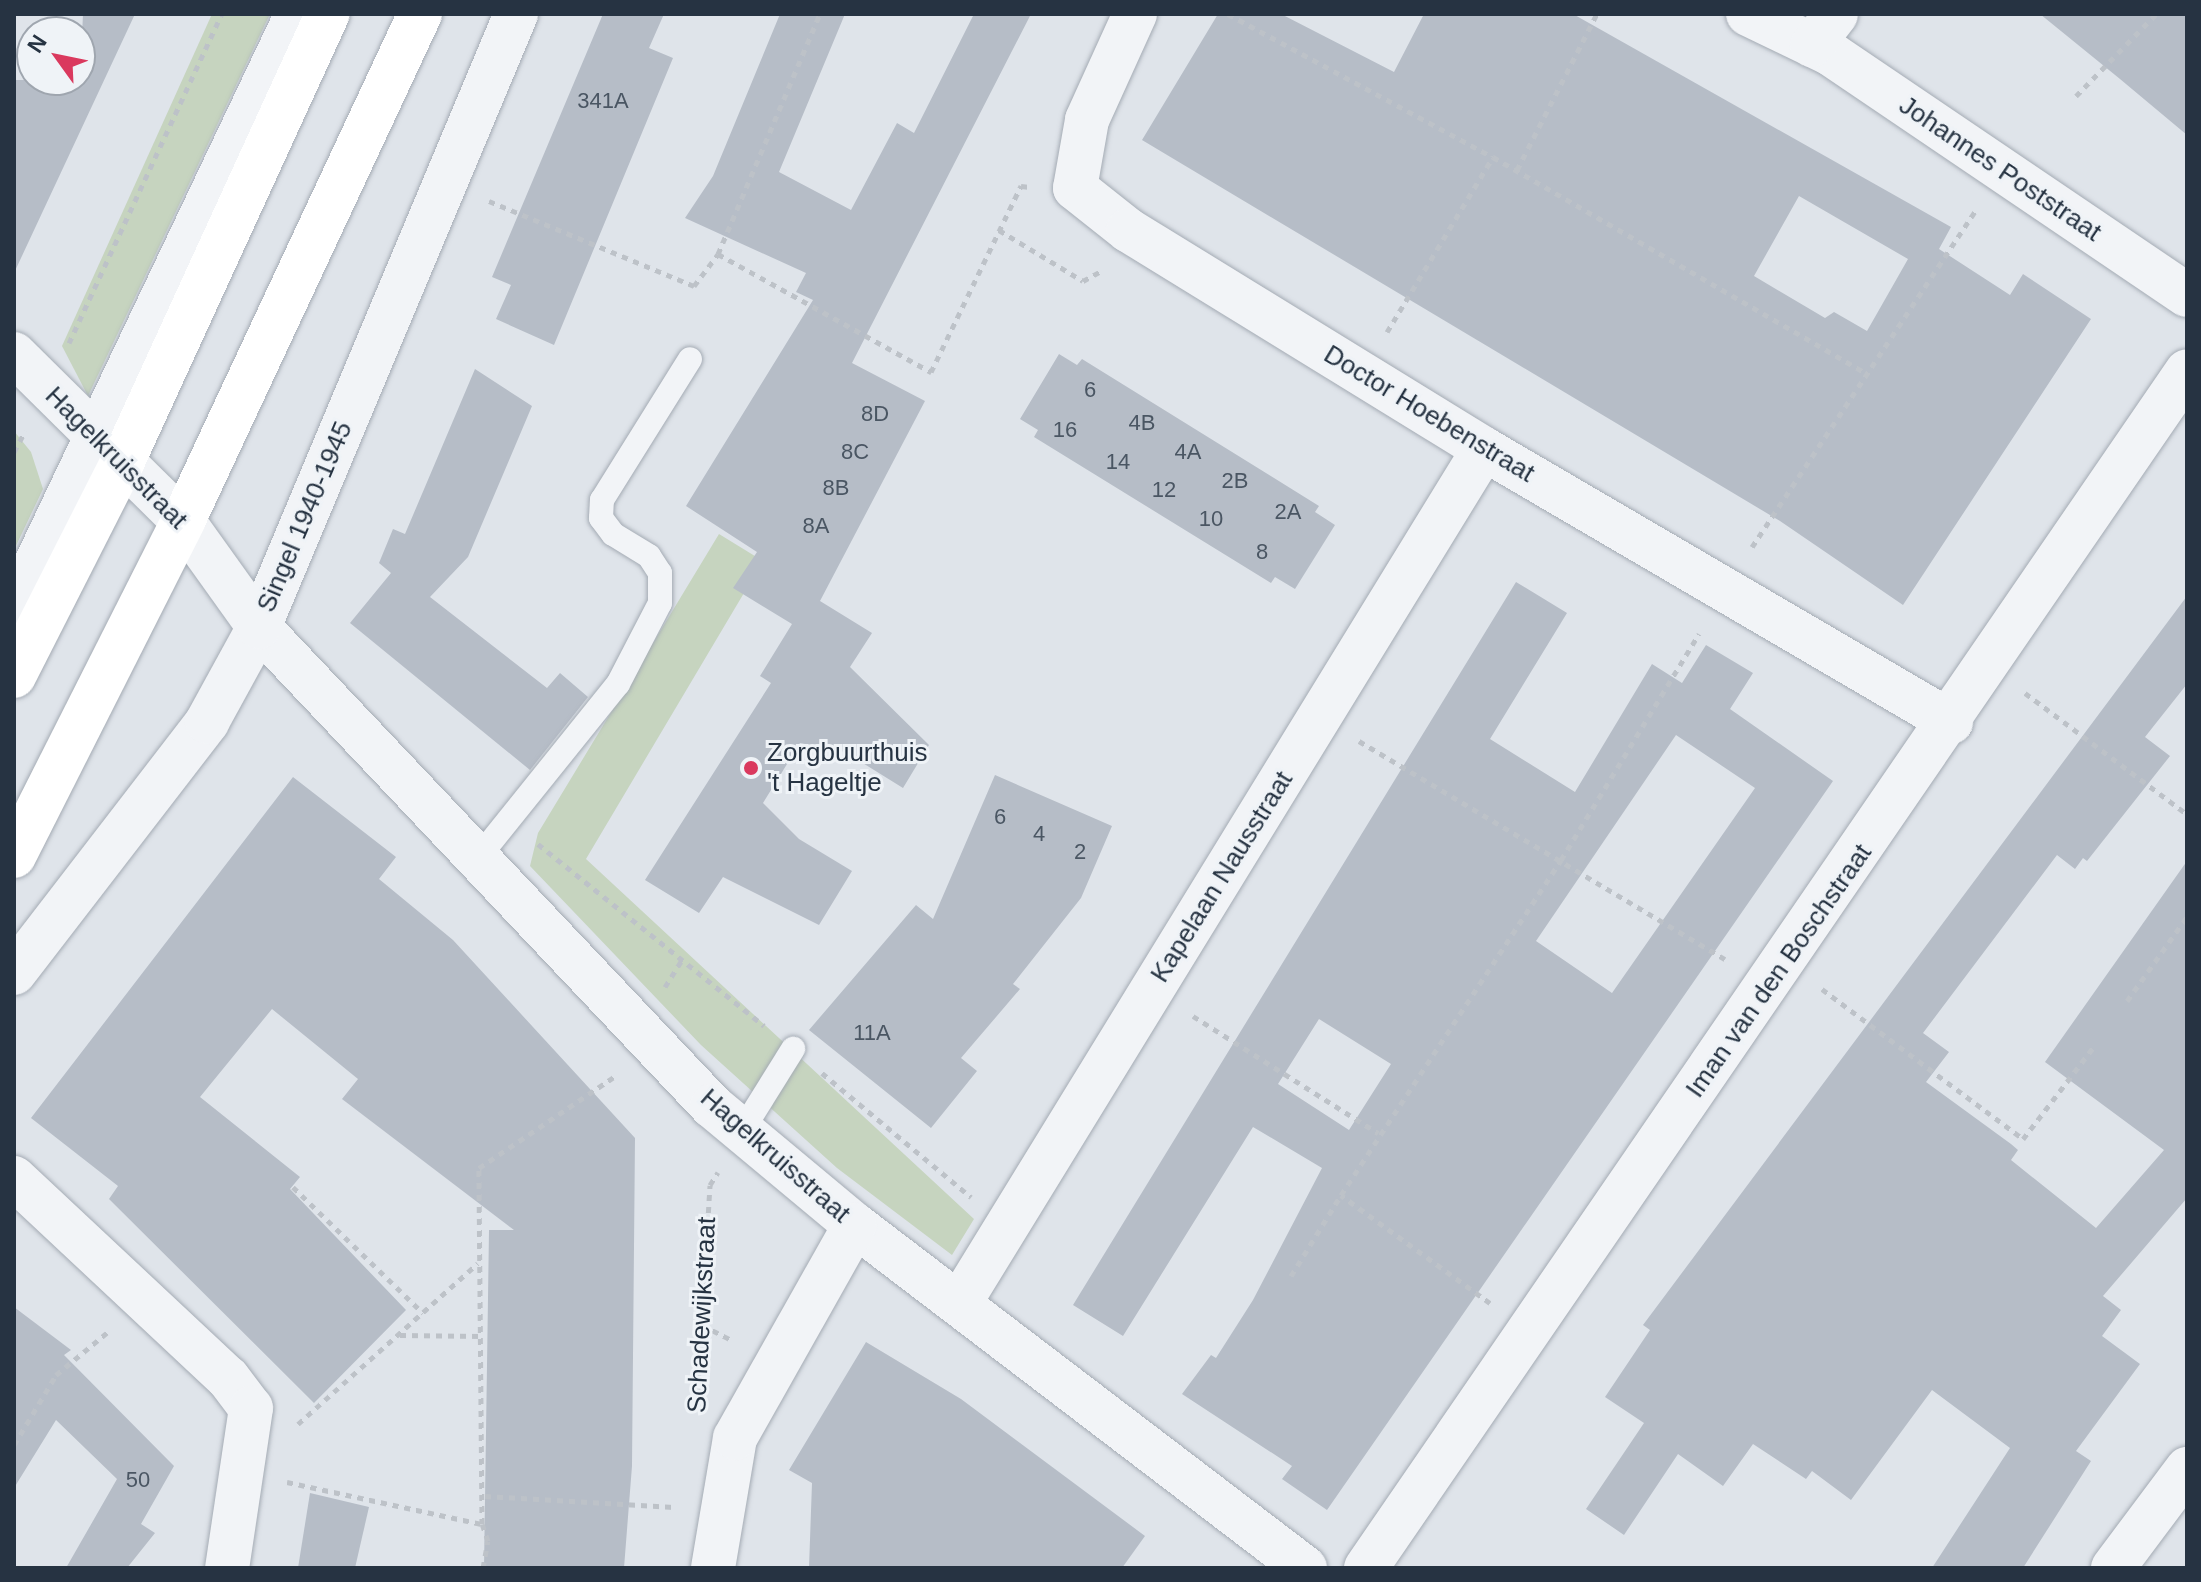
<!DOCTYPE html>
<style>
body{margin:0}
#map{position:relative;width:2201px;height:1582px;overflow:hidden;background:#dfe4ea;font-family:Helvetica,sans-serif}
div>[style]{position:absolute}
.green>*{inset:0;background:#c6d4bf}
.building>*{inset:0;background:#b6bdc7}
.path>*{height:5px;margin-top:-2.5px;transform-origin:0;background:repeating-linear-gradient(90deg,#bdc2c8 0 6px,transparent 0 12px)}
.roads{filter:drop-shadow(0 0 2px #a4abb4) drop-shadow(0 0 2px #a4abb4)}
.service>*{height:24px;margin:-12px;padding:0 12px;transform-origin:12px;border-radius:12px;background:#f2f4f7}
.minor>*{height:44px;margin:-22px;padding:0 22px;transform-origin:22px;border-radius:22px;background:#f2f4f7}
.secondary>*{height:44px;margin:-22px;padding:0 22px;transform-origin:22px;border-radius:22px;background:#fff}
.dots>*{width:22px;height:22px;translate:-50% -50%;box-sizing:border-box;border:4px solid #eff3f7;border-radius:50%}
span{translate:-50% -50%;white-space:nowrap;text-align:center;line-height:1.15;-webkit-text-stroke:6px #eff3f7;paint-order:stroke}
.number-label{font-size:22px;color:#4a5663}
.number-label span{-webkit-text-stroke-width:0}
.street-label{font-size:26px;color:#263342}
.poi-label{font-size:26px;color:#263342}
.left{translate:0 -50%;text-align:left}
.frame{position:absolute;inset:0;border:16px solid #263342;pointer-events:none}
.north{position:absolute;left:16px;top:16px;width:80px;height:80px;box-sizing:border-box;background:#eff3f7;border:2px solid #9fa6af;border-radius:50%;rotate:303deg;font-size:22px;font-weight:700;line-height:32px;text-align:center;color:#263342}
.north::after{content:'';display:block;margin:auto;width:28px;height:36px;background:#da395e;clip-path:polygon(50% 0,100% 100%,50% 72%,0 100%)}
</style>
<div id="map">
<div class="green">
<div style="clip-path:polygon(212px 14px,270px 14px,88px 396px,62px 346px)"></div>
<div style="clip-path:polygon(14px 431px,31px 452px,43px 489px,14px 550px)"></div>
<div style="clip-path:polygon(719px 534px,763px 561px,586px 859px,974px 1219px,952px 1255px,837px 1168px,701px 1045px,530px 866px,538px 833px)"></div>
</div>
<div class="building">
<div style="clip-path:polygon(83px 14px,135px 14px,14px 273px,14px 80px,80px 80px)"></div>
<div style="clip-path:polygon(603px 14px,664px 14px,649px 48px,673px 58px,554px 345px,496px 319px,511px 285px,492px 277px)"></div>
<div style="clip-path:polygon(780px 14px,845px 14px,779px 172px,851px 210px,897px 123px,914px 133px,974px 14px,1031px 14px,852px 363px,925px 401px,820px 601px,872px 633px,850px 667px,929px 745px,903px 788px,845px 752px,800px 743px,763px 803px,799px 839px,852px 871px,819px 925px,723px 877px,699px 913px,645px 880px,771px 683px,760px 676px,792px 624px,733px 588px,757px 552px,686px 506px,813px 300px,796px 292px,806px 273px,685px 218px,713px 176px)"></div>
<div style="clip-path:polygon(evenodd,1218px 14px,1281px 14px,1394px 72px,1424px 14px,1573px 14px,1951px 227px,1939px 249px,2010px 295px,2023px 274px,2091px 319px,1903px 605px,1780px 521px,1142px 140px,1218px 14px,1799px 196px,1908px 259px,1867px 331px,1834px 312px,1825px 318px,1754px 276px,1799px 196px)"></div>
<div style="clip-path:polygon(2040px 14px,2187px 14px,2187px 135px,2120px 79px)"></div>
<div style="clip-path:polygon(1059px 354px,1077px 365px,1082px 359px,1319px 506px,1315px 512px,1335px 525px,1295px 589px,1275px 577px,1271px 583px,1034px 437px,1038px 430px,1020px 419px)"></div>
<div style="clip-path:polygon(475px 369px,532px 406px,468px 557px,430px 597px,547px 688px,560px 673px,588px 697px,530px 770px,350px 623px,391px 573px,379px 563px,393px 529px,405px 534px)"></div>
<div style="clip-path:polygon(evenodd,1516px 582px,1567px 613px,1490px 739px,1575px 792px,1652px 664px,1682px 683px,1706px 645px,1753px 673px,1730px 709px,1833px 781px,1327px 1510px,1282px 1479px,1292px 1466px,1182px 1394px,1211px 1355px,1216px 1358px,1253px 1300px,1322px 1168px,1253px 1127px,1123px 1336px,1073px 1305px,1516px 582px,1676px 735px,1755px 788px,1612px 993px,1536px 941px,1676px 735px,1516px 582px,1319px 1019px,1391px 1064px,1349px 1130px,1278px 1084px,1319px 1019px)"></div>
<div style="clip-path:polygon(2187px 596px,2187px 684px,2145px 737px,2170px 756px,2087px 861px,2083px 858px,2075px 869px,2057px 855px,1923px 1033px,1949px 1052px,1926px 1082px,2011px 1144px,2018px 1150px,2011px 1160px,2096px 1228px,2164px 1150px,2045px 1062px,2187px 861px,2187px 1198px,2103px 1296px,2121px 1310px,2102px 1336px,2140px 1364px,2076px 1451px,2091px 1461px,2023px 1568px,1932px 1568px,2010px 1448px,1932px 1390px,1851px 1500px,1812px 1471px,1806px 1479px,1753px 1444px,1723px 1486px,1678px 1454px,1624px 1535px,1586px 1509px,1644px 1423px,1605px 1397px,1650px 1330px,1643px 1325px)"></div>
<div style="clip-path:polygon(995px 775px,1112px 826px,1081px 898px,1013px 984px,1020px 989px,961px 1058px,977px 1071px,931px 1128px,809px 1030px,916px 905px,933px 919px)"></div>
<div style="clip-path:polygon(293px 777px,396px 857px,379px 879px,453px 940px,635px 1138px,632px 1466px,624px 1568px,484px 1568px,489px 1230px,514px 1230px,342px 1099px,358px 1079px,272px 1009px,200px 1097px,300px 1177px,290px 1189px,406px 1310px,314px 1403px,109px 1199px,118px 1186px,31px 1118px)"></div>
<div style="clip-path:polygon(14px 1307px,71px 1350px,64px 1355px,174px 1466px,141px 1524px,155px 1533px,127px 1568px,66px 1568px,117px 1479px,56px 1420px,14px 1488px)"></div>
<div style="clip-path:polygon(866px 1342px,961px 1399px,1145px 1536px,1122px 1568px,809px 1568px,812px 1483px,789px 1470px)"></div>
<div style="clip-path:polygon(310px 1493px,369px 1507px,355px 1568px,298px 1568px)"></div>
</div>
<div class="path">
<div style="left:1228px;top:14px;width:301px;rotate:28.4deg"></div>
<div style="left:1493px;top:157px;width:430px;rotate:30.1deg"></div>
<div style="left:2076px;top:96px;width:115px;rotate:-45.7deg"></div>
<div style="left:1517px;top:170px;width:175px;rotate:-62.9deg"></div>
<div style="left:489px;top:201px;width:222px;rotate:22.5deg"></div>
<div style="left:694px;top:286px;width:40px;rotate:-53deg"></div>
<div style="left:718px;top:254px;width:261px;rotate:-67deg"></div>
<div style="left:999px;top:230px;width:98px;rotate:31.3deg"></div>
<div style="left:1083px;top:281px;width:21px;rotate:-29deg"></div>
<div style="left:718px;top:254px;width:244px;rotate:29deg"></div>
<div style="left:931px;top:372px;width:207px;rotate:-64.2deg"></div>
<div style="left:1021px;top:186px;width:9px;rotate:6deg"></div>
<div style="left:1387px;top:332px;width:205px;rotate:-58.8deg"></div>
<div style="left:69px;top:343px;width:363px;rotate:-65.1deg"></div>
<div style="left:14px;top:452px;width:24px;rotate:-62deg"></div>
<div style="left:1752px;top:547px;width:403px;rotate:-56.4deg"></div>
<div style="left:2025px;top:693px;width:202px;rotate:36.8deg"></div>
<div style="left:1359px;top:741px;width:426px;rotate:30.8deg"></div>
<div style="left:538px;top:844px;width:290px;rotate:38.8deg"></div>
<div style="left:665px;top:987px;width:32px;rotate:-58deg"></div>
<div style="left:1822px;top:989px;width:251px;rotate:36.7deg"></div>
<div style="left:2023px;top:1139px;width:118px;rotate:-52.5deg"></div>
<div style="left:2127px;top:1001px;width:103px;rotate:-54.5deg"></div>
<div style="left:1193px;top:1016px;width:219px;rotate:32.3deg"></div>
<div style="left:822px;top:1073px;width:194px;rotate:39.8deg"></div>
<div style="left:293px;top:1187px;width:181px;rotate:44.1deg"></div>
<div style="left:1291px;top:1276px;width:95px;rotate:-58.3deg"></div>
<div style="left:1490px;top:1303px;width:184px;rotate:-144.1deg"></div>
<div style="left:1341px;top:1195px;width:401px;rotate:-56.7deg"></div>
<div style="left:1561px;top:860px;width:265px;rotate:-58.6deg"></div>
<div style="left:702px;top:1325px;width:35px;rotate:27deg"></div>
<div style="left:400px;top:1335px;width:81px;rotate:0.7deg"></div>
<div style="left:697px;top:1404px;width:219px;rotate:-86.6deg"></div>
<div style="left:710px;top:1185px;width:15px;rotate:-58deg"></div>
<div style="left:298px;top:1424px;width:241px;rotate:-41.8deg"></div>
<div style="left:14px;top:1445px;width:82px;rotate:-59deg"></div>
<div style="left:56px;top:1375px;width:69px;rotate:-39.7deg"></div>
<div style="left:287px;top:1482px;width:199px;rotate:12.2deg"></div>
<div style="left:485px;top:1496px;width:189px;rotate:3.3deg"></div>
<div style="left:483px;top:1568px;width:27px;rotate:-80deg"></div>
<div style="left:488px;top:1541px;width:18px;rotate:-109deg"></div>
<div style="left:482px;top:1524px;width:356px;rotate:-90.5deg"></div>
<div style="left:479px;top:1168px;width:166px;rotate:-34deg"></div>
</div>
<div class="roads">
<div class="service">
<div style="left:478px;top:858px;width:223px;rotate:-51.2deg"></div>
<div style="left:618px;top:684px;width:91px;rotate:-62.6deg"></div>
<div style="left:660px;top:603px;width:30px;rotate:-90deg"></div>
<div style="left:660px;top:573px;width:20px;rotate:-123deg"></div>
<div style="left:649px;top:556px;width:42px;rotate:-148.6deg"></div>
<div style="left:613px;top:534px;width:20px;rotate:-127deg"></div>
<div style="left:601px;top:518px;width:18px;rotate:-87deg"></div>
<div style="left:602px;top:500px;width:166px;rotate:-58deg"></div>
<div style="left:742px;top:1131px;width:97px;rotate:-58.1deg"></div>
</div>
<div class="minor">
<div style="left:1135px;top:14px;width:116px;rotate:114.4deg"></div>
<div style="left:1087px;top:120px;width:69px;rotate:100deg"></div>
<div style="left:1075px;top:188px;width:68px;rotate:38.4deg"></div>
<div style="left:1128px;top:230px;width:418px;rotate:31.6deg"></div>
<div style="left:1484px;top:449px;width:541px;rotate:30.31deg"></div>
<div style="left:1748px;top:14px;width:92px;rotate:25.7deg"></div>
<div style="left:1831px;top:54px;width:430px;rotate:34.1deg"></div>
<div style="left:1812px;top:45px;width:39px;rotate:-52deg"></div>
<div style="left:14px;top:354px;width:238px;rotate:44.7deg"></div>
<div style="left:183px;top:521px;width:130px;rotate:54.4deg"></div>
<div style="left:259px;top:627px;width:659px;rotate:46.6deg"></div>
<div style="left:712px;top:1106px;width:186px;rotate:39.8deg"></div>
<div style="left:855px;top:1225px;width:566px;rotate:37.32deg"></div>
<div style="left:14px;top:610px;width:660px;rotate:-64.6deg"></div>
<div style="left:14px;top:973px;width:317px;rotate:-52.4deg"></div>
<div style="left:207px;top:722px;width:108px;rotate:-61.3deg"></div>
<div style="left:259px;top:627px;width:665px;rotate:-67.25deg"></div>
<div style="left:14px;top:1178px;width:293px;rotate:43.1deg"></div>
<div style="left:228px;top:1378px;width:38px;rotate:53deg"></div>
<div style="left:251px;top:1408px;width:162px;rotate:98.5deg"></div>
<div style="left:959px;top:1304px;width:1003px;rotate:-58.45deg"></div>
<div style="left:713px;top:1568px;width:132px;rotate:-80.4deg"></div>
<div style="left:735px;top:1438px;width:244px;rotate:-60.6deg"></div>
<div style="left:1366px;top:1568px;width:1451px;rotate:-55.55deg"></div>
<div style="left:2113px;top:1568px;width:124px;rotate:-53.2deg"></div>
</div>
<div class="secondary">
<div style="left:14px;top:676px;width:239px;rotate:-63.1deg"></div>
<div style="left:122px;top:463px;width:494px;rotate:-65.4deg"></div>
<div style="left:14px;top:856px;width:375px;rotate:-63.2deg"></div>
<div style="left:183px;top:521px;width:560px;rotate:-64.95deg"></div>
</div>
</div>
<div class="dots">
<div style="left:751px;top:768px;background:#da395e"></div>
</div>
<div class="number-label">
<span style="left:603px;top:101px">341A</span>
<span style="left:1090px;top:390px">6</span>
<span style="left:875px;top:414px">8D</span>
<span style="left:1142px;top:423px">4B</span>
<span style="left:1065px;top:430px">16</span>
<span style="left:855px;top:452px">8C</span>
<span style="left:1188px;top:452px">4A</span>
<span style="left:1118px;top:462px">14</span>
<span style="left:1235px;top:481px">2B</span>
<span style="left:836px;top:488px">8B</span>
<span style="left:1164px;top:490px">12</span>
<span style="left:1288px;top:512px">2A</span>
<span style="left:1211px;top:519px">10</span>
<span style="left:816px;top:526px">8A</span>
<span style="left:1262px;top:552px">8</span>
<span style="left:1000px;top:817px">6</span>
<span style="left:1039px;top:834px">4</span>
<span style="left:1080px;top:852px">2</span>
<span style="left:872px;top:1033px">11A</span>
<span style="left:138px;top:1480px">50</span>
</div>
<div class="street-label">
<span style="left:2000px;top:169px;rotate:34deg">Johannes Poststraat</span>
<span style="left:1429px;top:414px;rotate:31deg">Doctor Hoebenstraat</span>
<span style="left:116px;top:458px;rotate:45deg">Hagelkruisstraat</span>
<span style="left:305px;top:517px;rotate:-67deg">Singel 1940-1945</span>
<span style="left:1222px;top:877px;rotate:-58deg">Kapelaan Nausstraat</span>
<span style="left:1779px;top:971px;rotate:-55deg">Iman van den Boschstraat</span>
<span style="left:775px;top:1156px;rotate:41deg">Hagelkruisstraat</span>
<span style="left:702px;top:1315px;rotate:-87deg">Schadewijkstraat</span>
</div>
<div class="poi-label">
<span class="left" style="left:767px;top:768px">Zorgbuurthuis<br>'t Hageltje</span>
</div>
<div class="frame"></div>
<div class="north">N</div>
</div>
